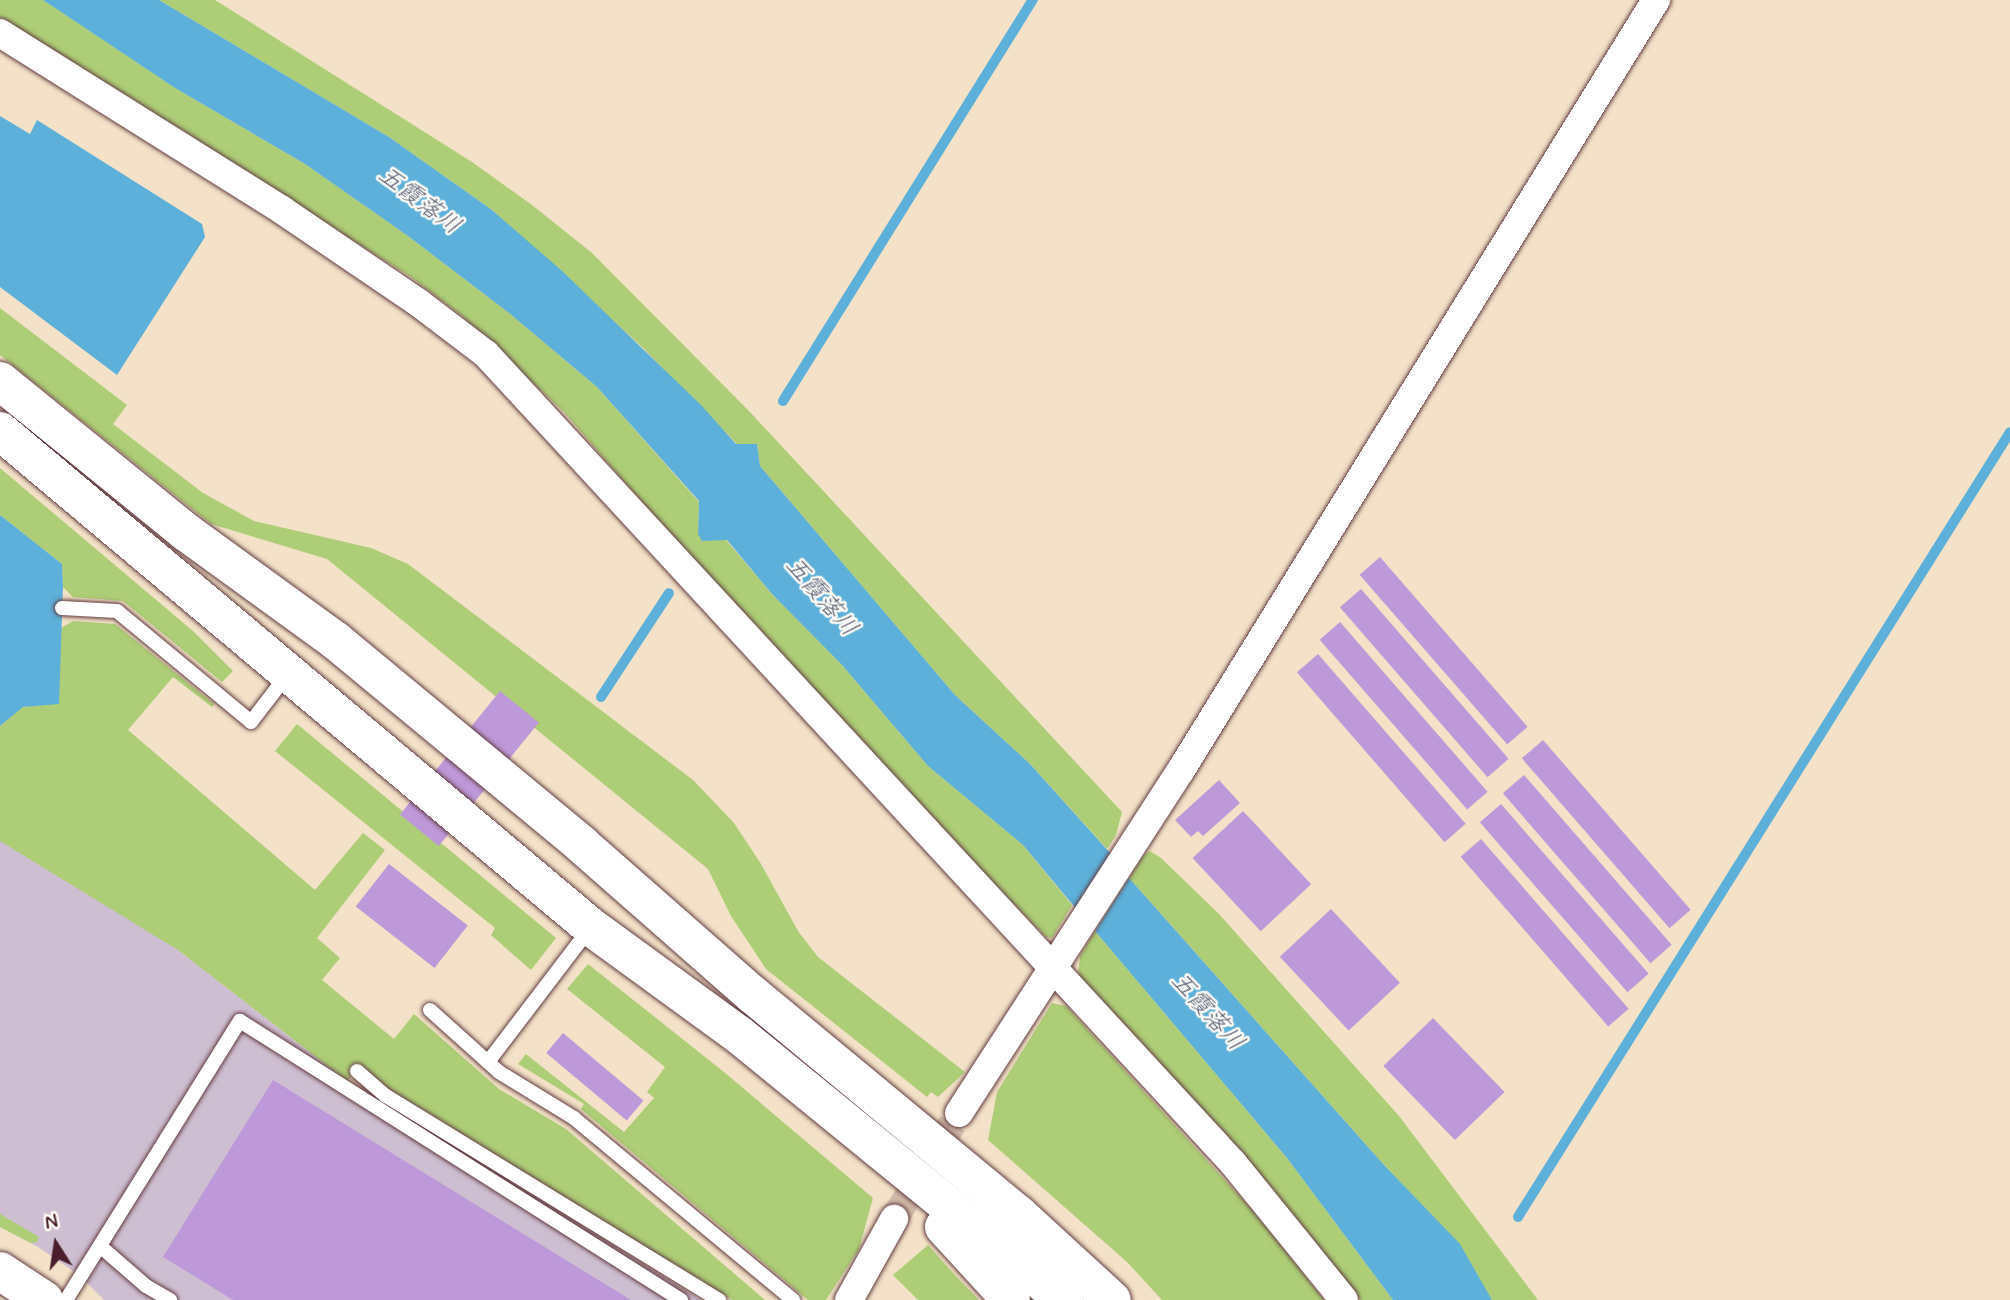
<!DOCTYPE html>
<meta charset="utf-8">
<style>
body{margin:0}
#map{position:relative;width:2010px;height:1300px;overflow:hidden;background:#f3e2c7;font-family:Mynerve,"Klee One",sans-serif}
div>[style]{position:absolute}
.industrial>*{inset:0;background:#cebed1}
.green>*{inset:0;background:#adce76}
.water>*{inset:0;background:#5db0d9}
.stream>*{height:10px;margin:-5px;padding:0 5px;transform-origin:5px;border-radius:5px;background:#5db0d9}
.building>*{inset:0;background:#be99d9;transform-origin:0 0}
.street-tunnel>*{height:28px;margin-top:-14px;transform-origin:0;background:repeating-linear-gradient(90deg,#d1bba8 0 28px,transparent 0 42px)}
.roads{filter:drop-shadow(0 0 2px #633c42) drop-shadow(0 0 2px #633c42)}
.lane>*{height:14px;margin:-7px;padding:0 7px;transform-origin:7px;border-radius:7px;background:#fff}
.street>*{height:28px;margin:-14px;padding:0 14px;transform-origin:14px;border-radius:14px;background:#fff}
.secondary>*{height:38px;margin:-19px;padding:0 19px;transform-origin:19px;border-radius:19px;background:#fff}
.highway>*{height:38px;margin:-19px;padding:0 19px;transform-origin:19px;border-radius:19px;background:#fff}
span{translate:-50% -50%;white-space:nowrap;text-align:center;line-height:1.15;-webkit-text-stroke:5px #fdfcf7;paint-order:stroke}
.water-label{font-size:24px;color:#525971;font-style:italic}
.north{position:absolute;left:21px;top:1209px;width:70px;height:70px;-webkit-text-stroke:5px #fdfcf7;paint-order:stroke;rotate:348deg;font-size:19px;font-weight:700;line-height:28px;text-align:center;color:#4a1f2b}
.north::after{content:'';display:block;margin:auto;width:24px;height:32px;background:#4a1f2b;clip-path:polygon(50% 0,100% 100%,50% 72%,0 100%)}
</style>
<div id="map">
<div class="industrial">
<div style="clip-path:polygon(0 812px,347px 1081px,701px 1300px,104px 1300px,79px 1275px,38px 1247px,0 1227px)"></div>
</div>
<div class="green">
<div style="clip-path:polygon(0 0,43px 0,175px 88px,305px 164px,408px 236px,509px 313px,597px 387px,699px 502px,698px 534px,726px 540px,772px 594px,842px 665px,928px 766px,1023px 845px,1072px 905px,1052px 938px,1046px 937px,928px 816px,646px 507px,564px 412px,462px 316px,411px 277px,0 18px)"></div>
<div style="clip-path:polygon(159px 0,215px 0,472px 162px,532px 205px,592px 253px,748px 410px,1122px 812px,1116px 835px,1107px 849px,1030px 764px,955px 695px,760px 466px,757px 444px,737px 444px,641px 346px,492px 210px,389px 137px)"></div>
<div style="clip-path:polygon(0 308px,127px 405px,113px 424px,203px 493px,254px 521px,371px 548px,408px 564px,693px 780px,734px 823px,761px 864px,798px 931px,818px 957px,965px 1072px,938px 1097px,931px 1092px,927px 1097px,766px 969px,731px 916px,708px 869px,327px 559px,211px 524px,0 355px)"></div>
<div style="clip-path:polygon(0 468px,193px 631px,233px 671px,222px 682px,123px 601px,73px 597px,63px 587px,62px 564px,0 515px)"></div>
<div style="clip-path:polygon(73px 621px,115px 624px,214px 704px,212px 707px,173px 677px,128px 730px,315px 890px,363px 833px,385px 850px,317px 938px,340px 958px,322px 980px,394px 1039px,414px 1014px,499px 1089px,566px 1129px,765px 1300px,732px 1300px,379px 1083px,363px 1066px,347px 1081px,178px 950px,0 841px,0 726px,23px 707px,58px 703px,61px 628px)"></div>
<div style="clip-path:polygon(297px 724px,556px 938px,531px 970px,491px 935px,495px 928px,275px 751px)"></div>
<div style="clip-path:polygon(1150px 851px,1161px 858px,1219px 914px,1399px 1116px,1538px 1300px,1492px 1300px,1459px 1244px,1384px 1165px,1129px 878px,1144px 855px)"></div>
<div style="clip-path:polygon(1095px 931px,1287px 1158px,1393px 1300px,1360px 1300px,1197px 1103px,1078px 978px,1080px 956px)"></div>
<div style="clip-path:polygon(588px 964px,724px 1072px,873px 1198px,859px 1249px,826px 1300px,808px 1300px,581px 1109px,584px 1104px,518px 1064px,526px 1054px,624px 1132px,654px 1098px,647px 1092px,665px 1067px,567px 989px)"></div>
<div style="clip-path:polygon(1052px 1003px,1066px 1006px,1263px 1222px,1324px 1300px,1162px 1300px,1127px 1262px,988px 1140px,997px 1092px)"></div>
<div style="clip-path:polygon(0 1214px,39px 1237px,37px 1242px,31px 1243px,0 1227px)"></div>
<div style="clip-path:polygon(928px 1245px,952px 1272px,979px 1300px,918px 1300px,893px 1275px)"></div>
</div>
<div class="water">
<div style="clip-path:polygon(43px 0,159px 0,389px 137px,492px 210px,561px 270px,701px 405px,736px 444px,757px 444px,760px 466px,955px 695px,1030px 764px,1111px 854px,1077px 910px,1023px 845px,928px 766px,842px 665px,772px 594px,727px 540px,702px 541px,698px 534px,699px 501px,597px 387px,509px 313px,408px 236px,305px 164px,175px 88px)"></div>
<div style="clip-path:polygon(0 116px,30px 134px,37px 120px,202px 224px,205px 237px,117px 375px,0 287px)"></div>
<div style="clip-path:polygon(0 515px,62px 564px,63px 587px,59px 704px,23px 707px,0 726px)"></div>
<div style="clip-path:polygon(1129px 878px,1384px 1165px,1460px 1244px,1492px 1300px,1393px 1300px,1287px 1158px,1095px 931px)"></div>
</div>
<div class="stream">
<div style="left:783px;top:401px;width:473px;rotate:-58.1deg"></div>
<div style="left:601px;top:697px;width:124px;rotate:-56.8deg"></div>
<div style="left:1518px;top:1217px;width:926px;rotate:-57.92deg"></div>
</div>
<div class="building">
<div style="left:1380px;top:557px;width:225px;height:27px;rotate:49deg"></div>
<div style="left:1361px;top:589px;width:225px;height:28px;rotate:49deg"></div>
<div style="left:1340px;top:622px;width:225px;height:27px;rotate:49deg"></div>
<div style="left:1318px;top:654px;width:225px;height:28px;rotate:49deg"></div>
<div style="left:500px;top:691px;width:50px;height:159px;rotate:39deg"></div>
<div style="left:1543px;top:740px;width:225px;height:28px;rotate:49deg"></div>
<div style="left:1524px;top:775px;width:225px;height:28px;rotate:49deg"></div>
<div style="clip-path:polygon(1219px 780px,1240px 803px,1203px 836px,1198px 831px,1191px 837px,1175px 820px)"></div>
<div style="left:1501px;top:804px;width:225px;height:28px;rotate:49deg"></div>
<div style="left:1243px;top:811px;width:100px;height:69px;rotate:47deg"></div>
<div style="left:1481px;top:839px;width:225px;height:27px;rotate:49deg"></div>
<div style="left:389px;top:864px;width:100px;height:54px;rotate:38deg"></div>
<div style="left:1331px;top:909px;width:101px;height:70px;rotate:47deg"></div>
<div style="left:1433px;top:1018px;width:103px;height:69px;rotate:46deg"></div>
<div style="left:563px;top:1033px;width:105px;height:26px;rotate:40deg"></div>
<div style="clip-path:polygon(273px 1080px,631px 1300px,233px 1300px,163px 1257px)"></div>
</div>
<div class="street-tunnel">
<div style="left:894px;top:1219px;width:124px;rotate:-58.5deg"></div>
</div>
<div class="roads">
<div class="lane">
<div style="left:62px;top:608px;width:55px;rotate:3.1deg"></div>
<div style="left:117px;top:611px;width:174px;rotate:39.6deg"></div>
<div style="left:251px;top:722px;width:59px;rotate:-52.5deg"></div>
<div style="left:430px;top:1010px;width:93px;rotate:41.9deg"></div>
<div style="left:499px;top:1072px;width:88px;rotate:31.5deg"></div>
<div style="left:574px;top:1118px;width:285px;rotate:39.7deg"></div>
<div style="left:488px;top:1062px;width:170px;rotate:-52.7deg"></div>
<div style="left:357px;top:1071px;width:38px;rotate:41deg"></div>
<div style="left:386px;top:1096px;width:391px;rotate:31.5deg"></div>
<div style="left:100px;top:1246px;width:61px;rotate:41deg"></div>
<div style="left:146px;top:1286px;width:28px;rotate:30deg"></div>
<div style="left:66px;top:1300px;width:329px;rotate:-58.1deg"></div>
<div style="left:240px;top:1021px;width:522px;rotate:32.32deg"></div>
</div>
<div class="street">
<div style="left:0;top:33px;width:333px;rotate:32.1deg"></div>
<div style="left:282px;top:210px;width:166px;rotate:34.2deg"></div>
<div style="left:419px;top:303px;width:84px;rotate:37.3deg"></div>
<div style="left:486px;top:354px;width:1101px;rotate:47.28deg"></div>
<div style="left:1233px;top:1163px;width:176px;rotate:51deg"></div>
<div style="left:959px;top:1113px;width:409px;rotate:-57.1deg"></div>
<div style="left:1181px;top:770px;width:905px;rotate:-58.33deg"></div>
<div style="left:849px;top:1300px;width:93px;rotate:-60.9deg"></div>
</div>
<div class="secondary">
<div style="left:0;top:1271px;width:53px;rotate:33.4deg"></div>
</div>
<div class="highway">
<div style="left:0;top:381px;width:240px;rotate:39.1deg"></div>
<div style="left:186px;top:532px;width:185px;rotate:36deg"></div>
<div style="left:336px;top:641px;width:318px;rotate:39.6deg"></div>
<div style="left:581px;top:844px;width:229px;rotate:41.3deg"></div>
<div style="left:753px;top:995px;width:344px;rotate:39.6deg"></div>
<div style="left:1018px;top:1214px;width:127px;rotate:42.5deg"></div>
<div style="left:0;top:431px;width:772px;rotate:40.01deg"></div>
<div style="left:591px;top:927px;width:182px;rotate:36.1deg"></div>
<div style="left:738px;top:1034px;width:421px;rotate:39.2deg"></div>
<div style="left:944px;top:1227px;width:99px;rotate:47.5deg"></div>
</div>
</div>
<div class="water-label">
<span style="left:419px;top:201px;rotate:37deg">五霞落川</span>
<span style="left:821px;top:597px;rotate:49deg">五霞落川</span>
<span style="left:1207px;top:1012px;rotate:48deg">五霞落川</span>
</div>
<div class="north">N</div>
</div>
